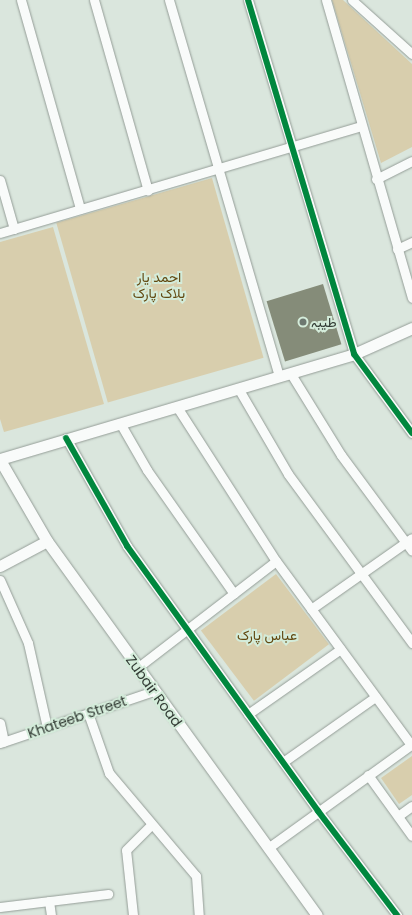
<!DOCTYPE html>
<meta charset="utf-8">
<style>
body{margin:0}
#map{position:relative;width:412px;height:915px;overflow:hidden;background:#dae6dd;font-family:Poppins,Vazirmatn,sans-serif}
div>[style]{position:absolute}
.green>*{inset:0;background:#d8cead;transform-origin:0 0}
.building>*{inset:0;background:#858c79;transform-origin:0 0}
.roads{filter:drop-shadow(0 0 1px #949d97) drop-shadow(0 0 1px #949d97)}
.minor>*{height:9px;margin:-4.5px;padding:0 4.5px;transform-origin:4.5px;border-radius:4.5px;background:#f9fbfa}
.tertiary>*{height:11px;margin:-5.5px;padding:0 5.5px;transform-origin:5.5px;border-radius:5.5px;background:#f9fbfa}
.cycleway>*{height:6px;margin:-3px;padding:0 3px;transform-origin:3px;border-radius:3px;background:#00873e}
.dots>*{width:11px;height:11px;translate:-50% -50%;box-sizing:border-box;border:2px solid #d4ecda;border-radius:50%}
span{translate:-50% -50%;white-space:nowrap;text-align:center;line-height:1.15;-webkit-text-stroke:4px #d4ecda;paint-order:stroke}
.park-label{font-size:14px;color:#624911}
.poi-label{font-size:14px;color:#333c35}
.left{translate:0 -50%;text-align:left}
.street-label{font-size:14px;color:#333c35}
</style>
<div id="map">
<div class="green">
<div style="clip-path:polygon(332px 0,343px 0,412px 64px,412px 147px,381px 163px)"></div>
<div style="left:212px;top:178px;width:187px;height:162px;rotate:74deg"></div>
<div style="clip-path:polygon(53px 227px,104px 404px,4px 432px,0 419px,0 242px)"></div>
<div style="left:276px;top:574px;width:88px;height:94px;rotate:53deg"></div>
<div style="clip-path:polygon(412px 756px,412px 795px,399px 804px,381px 778px)"></div>
</div>
<div class="building">
<div style="left:323px;top:284px;width:63px;height:59px;rotate:73deg"></div>
</div>
<div class="roads">
<div class="minor">
<div style="left:21px;top:0;width:217px;rotate:74.2deg"></div>
<div style="left:94px;top:0;width:198px;rotate:74.2deg"></div>
<div style="left:169px;top:0;width:392px;rotate:73.7deg"></div>
<div style="left:248px;top:0;width:370px;rotate:73.3deg"></div>
<div style="left:354px;top:354px;width:98px;rotate:53.7deg"></div>
<div style="left:326px;top:0;width:310px;rotate:73.9deg"></div>
<div style="left:352px;top:0;width:81px;rotate:42deg"></div>
<div style="left:376px;top:179px;width:40px;rotate:-26.6deg"></div>
<div style="left:0;top:180px;width:51px;rotate:74.1deg"></div>
<div style="left:0;top:233px;width:377px;rotate:-16.5deg"></div>
<div style="left:397px;top:249px;width:17px;rotate:-25deg"></div>
<div style="left:291px;top:374px;width:95px;rotate:58.3deg"></div>
<div style="left:341px;top:455px;width:119px;rotate:53.5deg"></div>
<div style="left:238px;top:388px;width:99px;rotate:59.8deg"></div>
<div style="left:288px;top:474px;width:210px;rotate:53.7deg"></div>
<div style="left:177px;top:407px;width:183px;rotate:57.3deg"></div>
<div style="left:276px;top:561px;width:228px;rotate:53.7deg"></div>
<div style="left:120px;top:423px;width:54px;rotate:60.1deg"></div>
<div style="left:147px;top:470px;width:151px;rotate:54.9deg"></div>
<div style="left:66px;top:438px;width:124px;rotate:60.5deg"></div>
<div style="left:127px;top:546px;width:327px;rotate:54.2deg"></div>
<div style="left:318px;top:811px;width:131px;rotate:52.8deg"></div>
<div style="left:0;top:580px;width:69px;rotate:66deg"></div>
<div style="left:28px;top:643px;width:86px;rotate:77.3deg"></div>
<div style="left:311px;top:609px;width:123px;rotate:-35.1deg"></div>
<div style="left:137px;top:668px;width:175px;rotate:-37.6deg"></div>
<div style="left:88px;top:713px;width:64px;rotate:70.7deg"></div>
<div style="left:109px;top:773px;width:135px;rotate:49.8deg"></div>
<div style="left:196px;top:876px;width:39px;rotate:86deg"></div>
<div style="left:248px;top:714px;width:113px;rotate:-35deg"></div>
<div style="left:0;top:723px;width:19px;rotate:78deg"></div>
<div style="left:0;top:743px;width:163px;rotate:-18.7deg"></div>
<div style="left:283px;top:762px;width:113px;rotate:-35.2deg"></div>
<div style="left:368px;top:775px;width:75px;rotate:54.2deg"></div>
<div style="left:398px;top:816px;width:17px;rotate:-36deg"></div>
<div style="left:268px;top:848px;width:178px;rotate:-35.8deg"></div>
<div style="left:49px;top:901px;width:14px;rotate:82deg"></div>
<div style="left:0;top:907px;width:109px;rotate:-6.9deg"></div>
<div style="left:133px;top:915px;width:65px;rotate:-96.1deg"></div>
<div style="left:126px;top:850px;width:35px;rotate:-45deg"></div>
</div>
<div class="tertiary">
<div style="left:0;top:459px;width:369px;rotate:-16.5deg"></div>
<div style="left:354px;top:354px;width:64px;rotate:-24.1deg"></div>
<div style="left:0;top:460px;width:94px;rotate:59.9deg"></div>
<div style="left:47px;top:541px;width:461px;rotate:54.2deg"></div>
<div style="left:0;top:566px;width:53px;rotate:-28deg"></div>
</div>
</div>
<div class="cycleway">
<div style="left:248px;top:0;width:370px;rotate:73.3deg"></div>
<div style="left:354px;top:354px;width:98px;rotate:53.7deg"></div>
<div style="left:66px;top:438px;width:124px;rotate:60.5deg"></div>
<div style="left:127px;top:546px;width:327px;rotate:54.2deg"></div>
<div style="left:318px;top:811px;width:131px;rotate:52.8deg"></div>
</div>
<div class="dots">
<div style="left:303px;top:322px;background:#6d7870"></div>
</div>
<div class="park-label">
<span style="left:159px;top:285px">احمد یار<br>بلاک پارک</span>
<span style="left:267px;top:635px">عباس پارک</span>
</div>
<div class="poi-label">
<span class="left" style="left:311px;top:322px">طیبہ</span>
</div>
<div class="street-label">
<span style="left:154px;top:691px;rotate:54deg">Zubair Road</span>
<span style="left:77px;top:717px;rotate:-19deg">Khateeb Street</span>
</div>
</div>
